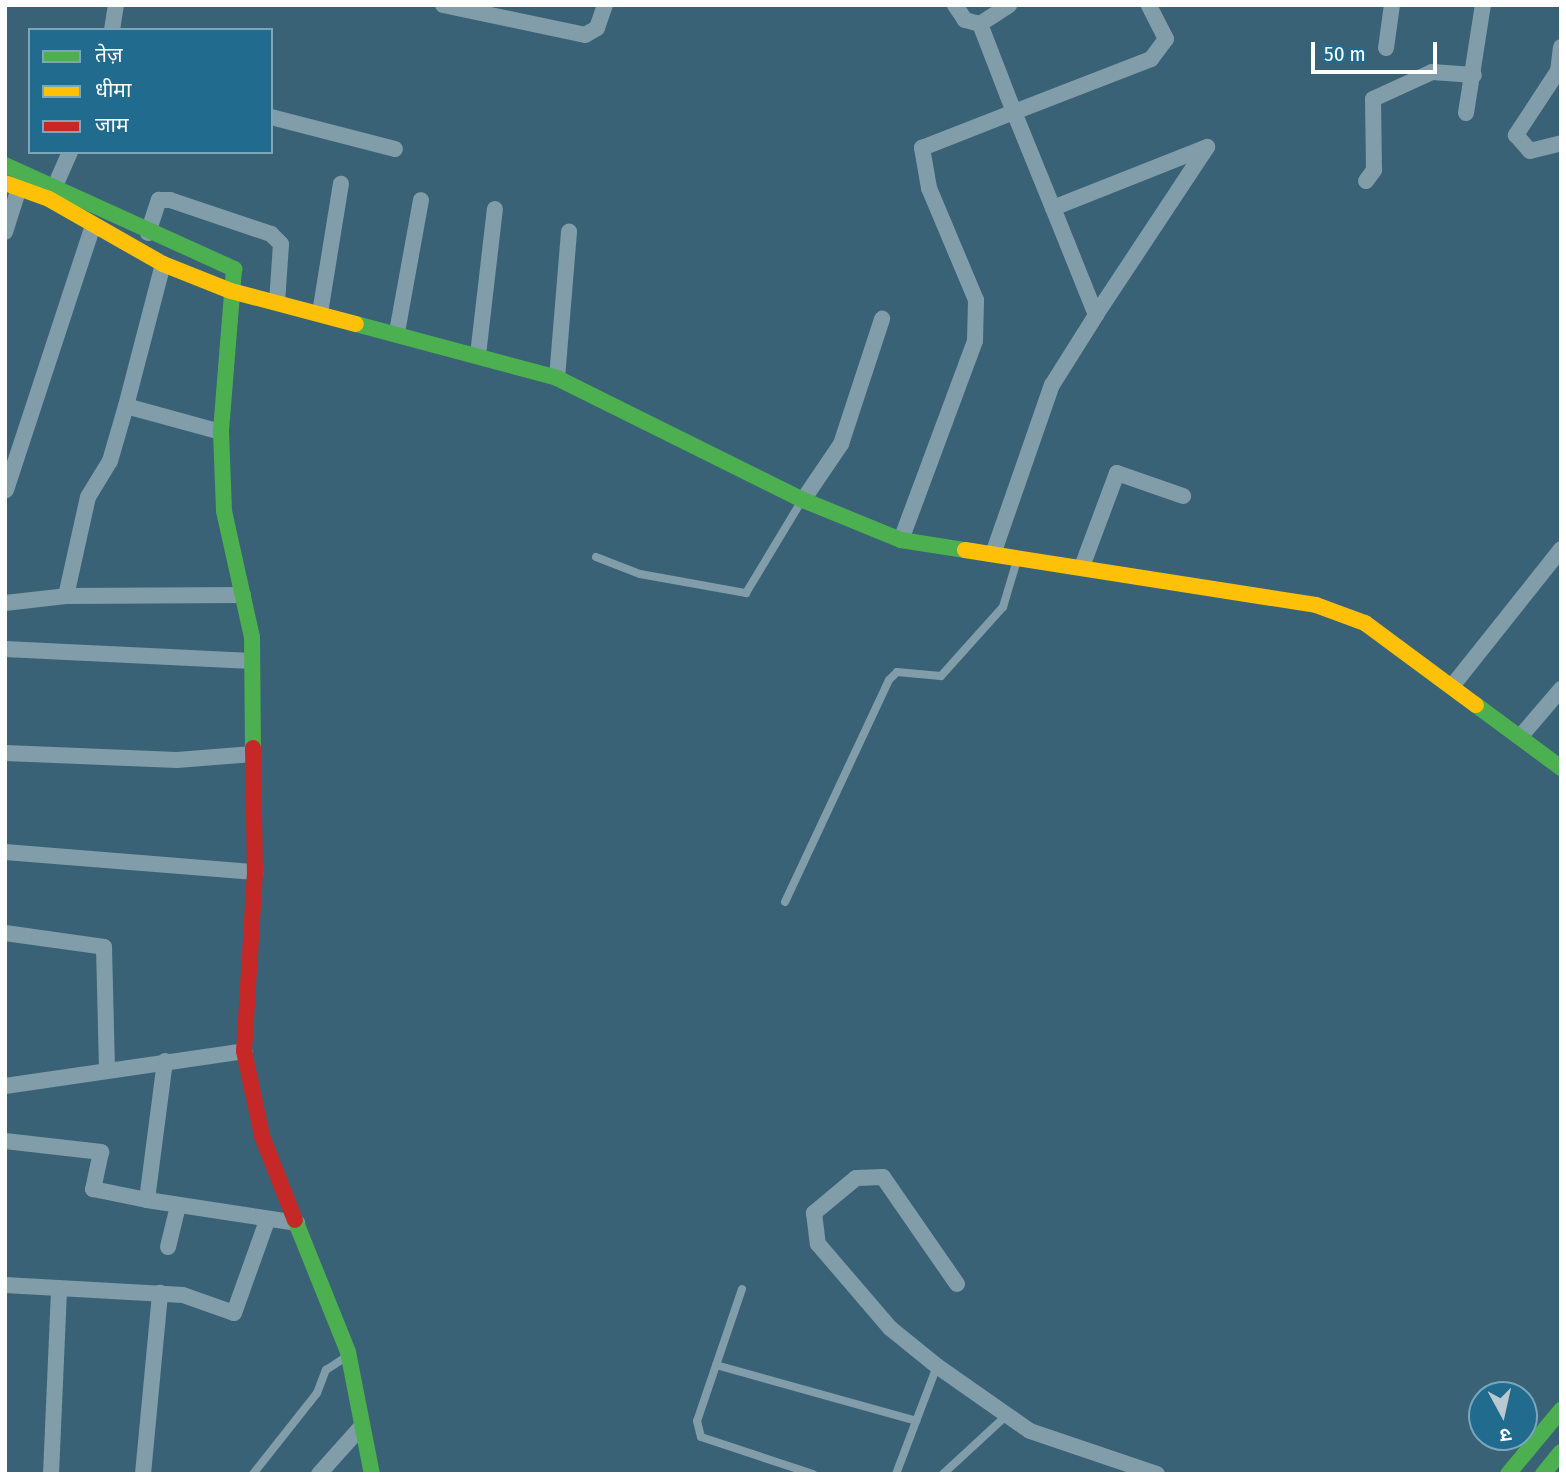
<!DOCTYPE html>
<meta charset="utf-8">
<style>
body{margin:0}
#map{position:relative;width:1566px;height:1479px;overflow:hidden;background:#3a6276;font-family:"Fira Sans Condensed","Noto Sans Devanagari",sans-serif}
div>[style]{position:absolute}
.lane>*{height:8px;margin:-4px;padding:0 4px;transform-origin:4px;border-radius:4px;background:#819da9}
.street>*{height:16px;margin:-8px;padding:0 8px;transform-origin:8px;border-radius:8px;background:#819da9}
.fast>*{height:16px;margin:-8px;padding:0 8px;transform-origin:8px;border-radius:8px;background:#4caf50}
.slow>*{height:16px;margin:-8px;padding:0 8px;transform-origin:8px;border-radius:8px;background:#ffc107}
.jam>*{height:16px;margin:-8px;padding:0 8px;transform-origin:8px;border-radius:8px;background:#c62828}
span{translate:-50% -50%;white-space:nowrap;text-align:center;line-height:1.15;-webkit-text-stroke:6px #216b8e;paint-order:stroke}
.frame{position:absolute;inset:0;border:7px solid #fff;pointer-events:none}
.legend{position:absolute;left:28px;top:28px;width:245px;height:126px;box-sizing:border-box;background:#216b8e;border:2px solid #7aa6bb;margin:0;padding:9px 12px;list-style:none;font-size:21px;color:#fff}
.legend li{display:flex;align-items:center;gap:14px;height:35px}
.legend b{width:35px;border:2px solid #7aa6bb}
.north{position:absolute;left:1468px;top:1381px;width:70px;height:70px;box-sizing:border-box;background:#216b8e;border:2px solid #7aa6bb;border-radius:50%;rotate:172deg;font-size:19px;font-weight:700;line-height:28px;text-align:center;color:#fff}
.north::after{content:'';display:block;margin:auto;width:24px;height:32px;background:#bac8cf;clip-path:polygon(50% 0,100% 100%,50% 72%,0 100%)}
.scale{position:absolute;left:1311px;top:42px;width:126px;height:32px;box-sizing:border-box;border:4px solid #fff;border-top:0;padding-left:9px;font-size:21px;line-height:24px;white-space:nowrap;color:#fff;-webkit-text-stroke:5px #216b8e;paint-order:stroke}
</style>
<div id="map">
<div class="lane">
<div style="left:596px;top:557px;width:47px;rotate:21.1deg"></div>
<div style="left:640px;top:574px;width:108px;rotate:10.2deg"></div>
<div style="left:746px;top:593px;width:106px;rotate:-58.9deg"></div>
<div style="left:785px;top:902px;width:245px;rotate:-64.9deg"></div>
<div style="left:889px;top:680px;width:11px;rotate:-45deg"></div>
<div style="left:897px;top:672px;width:44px;rotate:5.2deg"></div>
<div style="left:941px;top:676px;width:93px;rotate:-48.1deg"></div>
<div style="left:1003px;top:607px;width:49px;rotate:-73.4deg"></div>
<div style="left:742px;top:1289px;width:139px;rotate:108.8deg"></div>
<div style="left:697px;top:1421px;width:16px;rotate:76deg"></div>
<div style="left:701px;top:1437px;width:118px;rotate:18.3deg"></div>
<div style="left:716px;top:1365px;width:208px;rotate:15.6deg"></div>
<div style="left:253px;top:1474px;width:103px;rotate:-51.7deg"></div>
<div style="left:317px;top:1393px;width:25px;rotate:-69deg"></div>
<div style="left:326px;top:1370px;width:24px;rotate:-33deg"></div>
<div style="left:896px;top:1474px;width:116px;rotate:-69.2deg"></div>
<div style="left:943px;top:1474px;width:87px;rotate:-42.7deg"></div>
</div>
<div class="street">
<div style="left:443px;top:5px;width:145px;rotate:11.9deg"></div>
<div style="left:585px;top:35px;width:14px;rotate:-30deg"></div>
<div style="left:597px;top:28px;width:24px;rotate:-71deg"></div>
<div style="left:980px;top:24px;width:35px;rotate:-33deg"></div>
<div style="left:112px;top:30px;width:25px;rotate:-81deg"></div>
<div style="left:1561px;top:47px;width:24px;rotate:97deg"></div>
<div style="left:1558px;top:71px;width:77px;rotate:123.3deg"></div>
<div style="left:1516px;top:135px;width:21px;rotate:49deg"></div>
<div style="left:1530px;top:151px;width:32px;rotate:-14deg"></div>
<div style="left:1386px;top:48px;width:43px;rotate:-82.1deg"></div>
<div style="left:1466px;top:113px;width:109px;rotate:-81.1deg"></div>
<div style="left:271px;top:117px;width:128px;rotate:14.5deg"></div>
<div style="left:1366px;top:181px;width:14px;rotate:-54deg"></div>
<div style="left:1374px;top:170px;width:71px;rotate:-90.8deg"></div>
<div style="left:1373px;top:99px;width:65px;rotate:-24.6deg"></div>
<div style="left:1432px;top:72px;width:42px;rotate:4.1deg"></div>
<div style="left:51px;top:195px;width:47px;rotate:-66.2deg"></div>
<div style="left:1053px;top:208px;width:166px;rotate:-21.6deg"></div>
<div style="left:1207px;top:147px;width:201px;rotate:123.5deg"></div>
<div style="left:1096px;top:315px;width:115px;rotate:-111.9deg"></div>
<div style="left:1053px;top:208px;width:104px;rotate:-112.1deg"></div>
<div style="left:1014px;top:112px;width:147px;rotate:-21.1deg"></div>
<div style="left:1151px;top:59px;width:25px;rotate:-53deg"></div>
<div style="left:1166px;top:39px;width:38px;rotate:-117deg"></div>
<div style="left:5px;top:232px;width:46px;rotate:-72.3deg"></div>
<div style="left:148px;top:233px;width:35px;rotate:-72deg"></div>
<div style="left:159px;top:200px;width:11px"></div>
<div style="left:170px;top:200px;width:107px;rotate:18.6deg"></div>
<div style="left:271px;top:234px;width:14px;rotate:45deg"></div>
<div style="left:281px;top:244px;width:58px;rotate:93.9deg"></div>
<div style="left:163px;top:264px;width:147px;rotate:104.6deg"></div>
<div style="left:126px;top:406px;width:98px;rotate:15.3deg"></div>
<div style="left:320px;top:313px;width:131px;rotate:-80.8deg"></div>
<div style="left:397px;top:332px;width:134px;rotate:-79.7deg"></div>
<div style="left:478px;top:355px;width:147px;rotate:-83.4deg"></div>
<div style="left:557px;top:378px;width:147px;rotate:-85.3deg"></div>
<div style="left:6px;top:490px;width:278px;rotate:-71.8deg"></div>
<div style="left:803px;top:500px;width:68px;rotate:-55.8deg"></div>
<div style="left:841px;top:444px;width:132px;rotate:-71.8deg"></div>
<div style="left:901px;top:540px;width:212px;rotate:-69.6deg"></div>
<div style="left:975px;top:341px;width:41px;rotate:-88.6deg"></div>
<div style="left:976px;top:300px;width:121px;rotate:-112.8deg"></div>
<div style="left:929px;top:188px;width:41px;rotate:-99.9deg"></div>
<div style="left:922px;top:148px;width:99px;rotate:-21.4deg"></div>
<div style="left:1014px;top:112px;width:94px;rotate:-111.1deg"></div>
<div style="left:980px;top:24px;width:16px;rotate:-165deg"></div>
<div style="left:965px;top:20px;width:18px;rotate:-124deg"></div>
<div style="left:993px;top:554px;width:179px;rotate:-70.8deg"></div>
<div style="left:1052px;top:385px;width:83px;rotate:-57.8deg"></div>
<div style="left:1083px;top:564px;width:97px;rotate:-69.5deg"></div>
<div style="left:1117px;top:473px;width:70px;rotate:19.2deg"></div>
<div style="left:66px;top:596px;width:101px;rotate:-77.5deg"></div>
<div style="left:88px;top:497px;width:42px;rotate:-58.6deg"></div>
<div style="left:110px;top:461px;width:57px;rotate:-73.8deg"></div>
<div style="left:5px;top:603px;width:61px;rotate:-6.5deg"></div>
<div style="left:66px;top:596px;width:177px;rotate:-0.3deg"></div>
<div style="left:5px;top:649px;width:247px;rotate:2.8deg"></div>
<div style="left:1453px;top:685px;width:174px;rotate:-51.5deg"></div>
<div style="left:1520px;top:737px;width:63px;rotate:-49.5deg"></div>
<div style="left:5px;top:753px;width:172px;rotate:2.3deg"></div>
<div style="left:177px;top:760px;width:76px;rotate:-4.5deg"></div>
<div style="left:5px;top:852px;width:251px;rotate:4.6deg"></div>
<div style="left:5px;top:933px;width:100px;rotate:8deg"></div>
<div style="left:104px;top:947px;width:121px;rotate:88.6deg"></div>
<div style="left:165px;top:1061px;width:140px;rotate:97.4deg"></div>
<div style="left:147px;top:1200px;width:152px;rotate:8.7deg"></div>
<div style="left:5px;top:1086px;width:242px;rotate:-8.3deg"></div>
<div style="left:5px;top:1141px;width:97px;rotate:6.5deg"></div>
<div style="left:101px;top:1152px;width:38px;rotate:102deg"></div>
<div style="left:93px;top:1189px;width:55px;rotate:11.5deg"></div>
<div style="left:168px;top:1247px;width:42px;rotate:-76.3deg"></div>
<div style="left:957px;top:1284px;width:130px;rotate:-124.7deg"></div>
<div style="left:883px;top:1177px;width:27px;rotate:178deg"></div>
<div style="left:856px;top:1178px;width:55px;rotate:140.2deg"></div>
<div style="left:814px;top:1213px;width:31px;rotate:83deg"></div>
<div style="left:818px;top:1244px;width:111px;rotate:49.4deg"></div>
<div style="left:890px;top:1328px;width:60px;rotate:39deg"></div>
<div style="left:937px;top:1366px;width:113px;rotate:35deg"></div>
<div style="left:1030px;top:1431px;width:134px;rotate:18.7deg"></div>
<div style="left:5px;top:1285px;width:178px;rotate:3.2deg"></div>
<div style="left:183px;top:1295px;width:54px;rotate:19.4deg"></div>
<div style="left:234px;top:1313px;width:98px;rotate:-70.3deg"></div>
<div style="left:51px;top:1474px;width:186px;rotate:-87.5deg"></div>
<div style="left:143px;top:1474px;width:182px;rotate:-84.6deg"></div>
<div style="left:319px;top:1474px;width:63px;rotate:-48.2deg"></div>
</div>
<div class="fast">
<div style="left:5px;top:165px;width:252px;rotate:24.4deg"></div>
<div style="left:234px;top:269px;width:164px;rotate:94.6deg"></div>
<div style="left:221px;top:432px;width:79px;rotate:87.8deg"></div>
<div style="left:224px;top:511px;width:129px;rotate:77.5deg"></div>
<div style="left:252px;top:637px;width:111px;rotate:89.5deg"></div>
<div style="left:356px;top:324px;width:208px;rotate:15deg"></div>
<div style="left:557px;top:378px;width:275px;rotate:26.4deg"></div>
<div style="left:803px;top:500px;width:106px;rotate:22.2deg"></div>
<div style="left:901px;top:540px;width:65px;rotate:8.9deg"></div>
<div style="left:1476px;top:705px;width:106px;rotate:36.5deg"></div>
<div style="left:295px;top:1220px;width:142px;rotate:68.1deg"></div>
<div style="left:348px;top:1352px;width:124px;rotate:78.9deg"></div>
<div style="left:1508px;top:1474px;width:83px;rotate:-50.4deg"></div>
<div style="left:1543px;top:1474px;width:28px;rotate:-51deg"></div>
</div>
<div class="slow">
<div style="left:5px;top:183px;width:47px;rotate:20deg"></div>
<div style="left:49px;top:199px;width:131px;rotate:29.7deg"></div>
<div style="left:163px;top:264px;width:73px;rotate:21.7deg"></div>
<div style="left:231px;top:291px;width:129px;rotate:14.8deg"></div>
<div style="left:965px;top:550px;width:355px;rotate:8.9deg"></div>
<div style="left:1316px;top:605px;width:52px;rotate:20.2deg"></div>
<div style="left:1365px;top:623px;width:138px;rotate:36.5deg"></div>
</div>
<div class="jam">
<div style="left:253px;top:748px;width:124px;rotate:89.1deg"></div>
<div style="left:255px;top:872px;width:179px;rotate:93.5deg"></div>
<div style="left:244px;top:1051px;width:87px;rotate:78deg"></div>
<div style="left:262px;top:1136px;width:90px;rotate:68.6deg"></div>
</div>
<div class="frame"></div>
<ul class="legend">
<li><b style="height:9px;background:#4caf50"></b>तेज़</li>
<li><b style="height:9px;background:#ffc107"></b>धीमा</li>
<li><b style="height:9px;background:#c62828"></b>जाम</li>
</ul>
<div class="north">उ</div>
<div class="scale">50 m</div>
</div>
